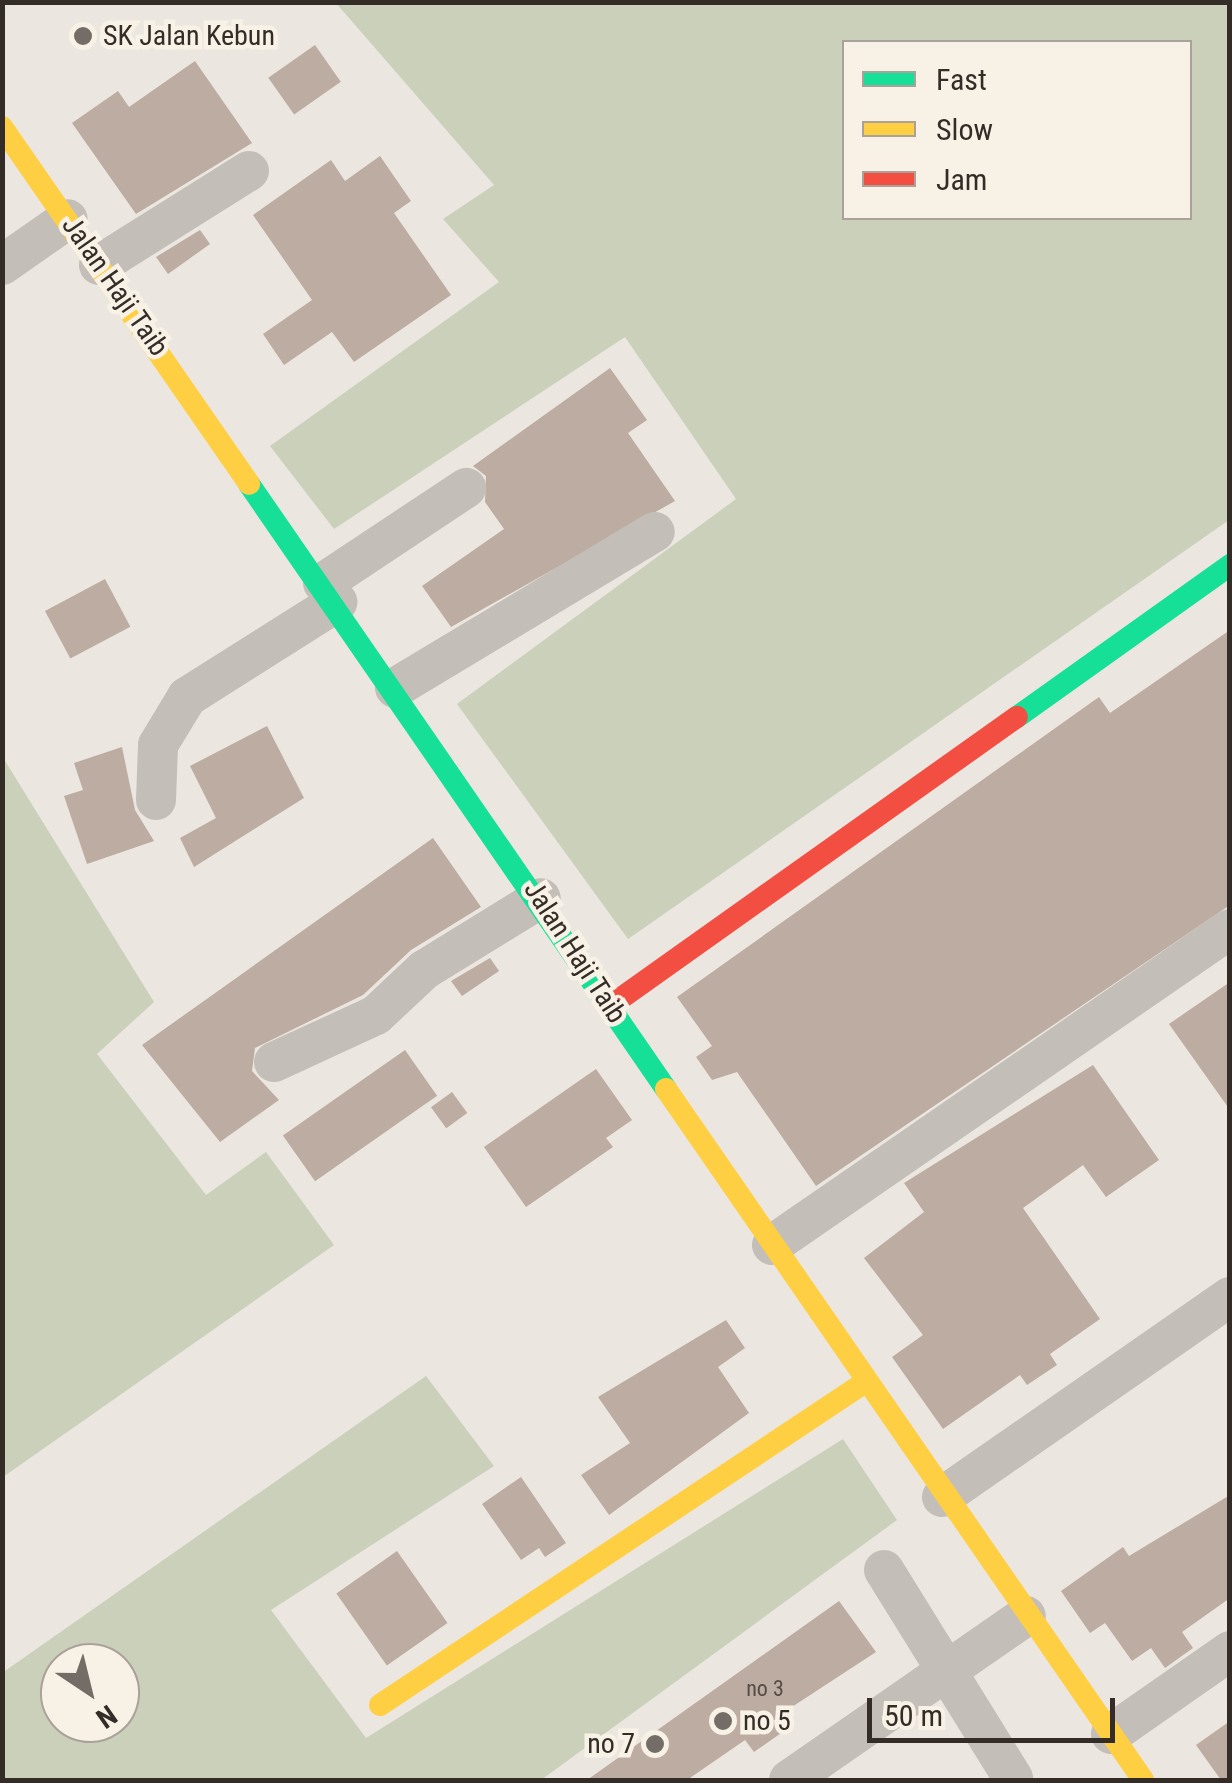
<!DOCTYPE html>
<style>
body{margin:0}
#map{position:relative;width:1232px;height:1783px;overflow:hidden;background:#ebe6df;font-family:"Roboto Condensed",sans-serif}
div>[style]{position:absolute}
.green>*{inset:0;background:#cbd0ba}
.building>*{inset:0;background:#bdaca1;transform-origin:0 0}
.street>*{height:40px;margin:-20px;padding:0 20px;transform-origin:20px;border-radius:20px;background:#c4beb8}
.fast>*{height:22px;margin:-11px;padding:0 11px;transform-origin:11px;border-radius:11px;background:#16e098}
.slow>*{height:22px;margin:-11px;padding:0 11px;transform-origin:11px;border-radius:11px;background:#ffcf43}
.jam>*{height:22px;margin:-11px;padding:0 11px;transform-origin:11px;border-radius:11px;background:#f24e42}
.dots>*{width:28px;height:28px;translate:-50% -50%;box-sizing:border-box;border:5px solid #f8f1e6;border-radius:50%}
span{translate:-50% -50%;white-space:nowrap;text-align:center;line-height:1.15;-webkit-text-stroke:9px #f8f1e6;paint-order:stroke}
.number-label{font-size:22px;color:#564c46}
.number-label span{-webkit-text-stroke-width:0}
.poi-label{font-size:28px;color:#342c27}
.left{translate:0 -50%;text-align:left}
.right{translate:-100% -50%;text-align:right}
.street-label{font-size:28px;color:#342c27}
.frame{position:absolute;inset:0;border:5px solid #342c27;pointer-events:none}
.legend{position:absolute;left:842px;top:40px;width:350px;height:180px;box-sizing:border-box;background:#f8f1e6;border:2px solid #aaa29a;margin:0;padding:12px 18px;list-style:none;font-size:30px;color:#342c27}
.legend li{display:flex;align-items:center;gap:20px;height:50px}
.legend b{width:50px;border:2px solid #aaa29a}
.north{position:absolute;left:40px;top:1643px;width:100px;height:100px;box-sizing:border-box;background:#f8f1e6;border:2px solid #aaa29a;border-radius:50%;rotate:145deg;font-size:28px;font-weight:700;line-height:40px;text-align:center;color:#342c27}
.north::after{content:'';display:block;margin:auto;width:35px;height:45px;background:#746d67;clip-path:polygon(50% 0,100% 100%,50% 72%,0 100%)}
.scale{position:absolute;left:867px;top:1698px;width:248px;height:45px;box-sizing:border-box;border:5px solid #342c27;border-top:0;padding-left:12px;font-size:30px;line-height:35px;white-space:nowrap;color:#342c27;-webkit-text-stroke:8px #f8f1e6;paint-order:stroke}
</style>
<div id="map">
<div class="green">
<div style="clip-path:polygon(evenodd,336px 3px,1229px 3px,1229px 520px,628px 939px,457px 704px,736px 499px,625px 337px,334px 529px,270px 446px,499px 282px,443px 219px,494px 185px,336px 3px,844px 42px,1190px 42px,1190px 218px,844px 218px,844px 42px)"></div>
<div style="clip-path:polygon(2px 756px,154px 1002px,97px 1054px,206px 1195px,266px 1152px,334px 1245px,3px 1477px)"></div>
<div style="clip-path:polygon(evenodd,426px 1376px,494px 1466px,271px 1610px,366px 1738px,843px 1439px,897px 1520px,541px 1780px,3px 1780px,2px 1673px,426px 1376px,60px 1663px,120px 1663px,120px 1723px,60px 1723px,60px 1663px)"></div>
</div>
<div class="building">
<div style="left:315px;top:45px;width:45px;height:57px;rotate:55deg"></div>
<div style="clip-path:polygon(195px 61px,252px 143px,136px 214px,72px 123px,118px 91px,129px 107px)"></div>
<div style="clip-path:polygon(380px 156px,411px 201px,394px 213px,451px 295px,354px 362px,332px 332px,284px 365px,263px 334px,312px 300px,253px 215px,331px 160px,345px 181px)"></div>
<div style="clip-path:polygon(200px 230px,210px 244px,168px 274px,156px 257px)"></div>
<div style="clip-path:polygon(610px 368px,647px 420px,628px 433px,675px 501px,451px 627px,422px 586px,504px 529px,485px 502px,486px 476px,473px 466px)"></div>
<div style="left:105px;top:579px;width:54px;height:68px;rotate:62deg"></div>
<div style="clip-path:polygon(1230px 630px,1230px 905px,816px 1186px,737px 1072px,712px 1080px,696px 1057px,712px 1046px,677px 997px,1099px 697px,1110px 713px)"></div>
<div style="clip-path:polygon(267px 726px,304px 798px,194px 867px,180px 838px,216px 818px,190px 766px)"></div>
<div style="clip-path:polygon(122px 747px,135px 810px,154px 841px,87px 864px,64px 796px,83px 790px,74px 763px)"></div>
<div style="clip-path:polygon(433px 838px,481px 907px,411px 950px,363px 995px,255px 1048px,252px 1071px,279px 1100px,220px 1142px,142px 1045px)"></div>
<div style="clip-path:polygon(490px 958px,499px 971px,462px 996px,451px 981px)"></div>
<div style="clip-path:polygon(1230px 982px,1230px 1110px,1169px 1024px)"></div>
<div style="left:405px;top:1050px;width:56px;height:149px;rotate:55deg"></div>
<div style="clip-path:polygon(1093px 1065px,1159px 1160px,1106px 1197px,1083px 1165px,1023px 1208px,1100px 1319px,1050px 1354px,1057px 1365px,1027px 1385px,1020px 1375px,943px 1429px,892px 1357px,923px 1335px,864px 1258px,924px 1212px,904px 1183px)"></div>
<div style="clip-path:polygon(596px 1069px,632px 1120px,606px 1138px,613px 1147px,526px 1207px,484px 1147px)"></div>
<div style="left:452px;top:1092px;width:26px;height:26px;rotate:54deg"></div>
<div style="clip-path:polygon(726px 1320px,745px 1348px,718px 1367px,749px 1413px,609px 1515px,581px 1475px,630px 1443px,598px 1397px)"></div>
<div style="clip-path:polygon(521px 1477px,566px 1543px,545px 1557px,539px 1548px,521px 1560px,482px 1504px)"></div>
<div style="clip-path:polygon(1230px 1495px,1230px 1598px,1182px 1632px,1193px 1648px,1165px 1668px,1151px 1648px,1132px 1661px,1105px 1623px,1090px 1633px,1061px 1591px,1123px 1547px,1129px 1556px)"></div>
<div style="left:397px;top:1551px;width:88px;height:74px;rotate:55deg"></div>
<div style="clip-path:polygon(839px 1601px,876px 1652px,775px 1718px,784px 1731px,754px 1752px,745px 1740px,687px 1780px,587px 1780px)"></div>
<div style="clip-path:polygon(1230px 1721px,1230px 1780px,1221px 1780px,1196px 1745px)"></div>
</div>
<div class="street">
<div style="left:2px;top:265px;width:80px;rotate:-34.9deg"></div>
<div style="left:99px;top:265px;width:177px;rotate:-32.1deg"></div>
<div style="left:323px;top:583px;width:172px;rotate:-33.6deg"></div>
<div style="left:395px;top:688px;width:303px;rotate:-31deg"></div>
<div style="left:156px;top:800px;width:55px;rotate:-87.9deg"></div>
<div style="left:158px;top:745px;width:56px;rotate:-58.9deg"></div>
<div style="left:187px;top:697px;width:178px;rotate:-32.3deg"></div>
<div style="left:274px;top:1062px;width:112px;rotate:-24.7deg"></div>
<div style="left:376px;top:1015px;width:66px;rotate:-43.2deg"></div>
<div style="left:424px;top:970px;width:137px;rotate:-31.6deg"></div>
<div style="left:772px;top:1245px;width:556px;rotate:-34.6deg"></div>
<div style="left:942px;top:1497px;width:351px;rotate:-34.8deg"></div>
<div style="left:884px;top:1570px;width:245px;rotate:58.2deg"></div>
<div style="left:1111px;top:1734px;width:145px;rotate:-34.9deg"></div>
<div style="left:789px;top:1780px;width:288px;rotate:-34.7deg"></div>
</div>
<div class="fast">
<div style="left:249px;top:484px;width:735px;rotate:55.42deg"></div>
<div style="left:1017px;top:717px;width:262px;rotate:-35.5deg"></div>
</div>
<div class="slow">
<div style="left:2px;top:127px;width:434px;rotate:55.3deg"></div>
<div style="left:666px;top:1089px;width:840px;rotate:55.38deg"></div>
<div style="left:380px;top:1705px;width:585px;rotate:-33.64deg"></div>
</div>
<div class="jam">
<div style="left:610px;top:1006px;width:499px;rotate:-35.4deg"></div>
</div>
<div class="dots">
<div style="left:83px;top:36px;background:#746d67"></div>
<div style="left:723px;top:1721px;background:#746d67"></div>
<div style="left:655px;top:1744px;background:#746d67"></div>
</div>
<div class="number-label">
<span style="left:765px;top:1689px">no 3</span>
</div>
<div class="poi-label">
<span class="left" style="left:103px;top:36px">SK Jalan Kebun</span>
<span class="left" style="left:743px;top:1721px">no 5</span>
<span class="right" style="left:635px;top:1744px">no 7</span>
</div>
<div class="street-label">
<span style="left:115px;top:286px;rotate:55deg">Jalan Haji Taib</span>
<span style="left:575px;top:952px;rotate:57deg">Jalan Haji Taib</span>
</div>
<div class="frame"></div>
<ul class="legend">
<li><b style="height:12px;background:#16e098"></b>Fast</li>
<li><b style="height:12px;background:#ffcf43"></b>Slow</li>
<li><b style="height:12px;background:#f24e42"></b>Jam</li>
</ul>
<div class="north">N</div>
<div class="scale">50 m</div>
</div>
